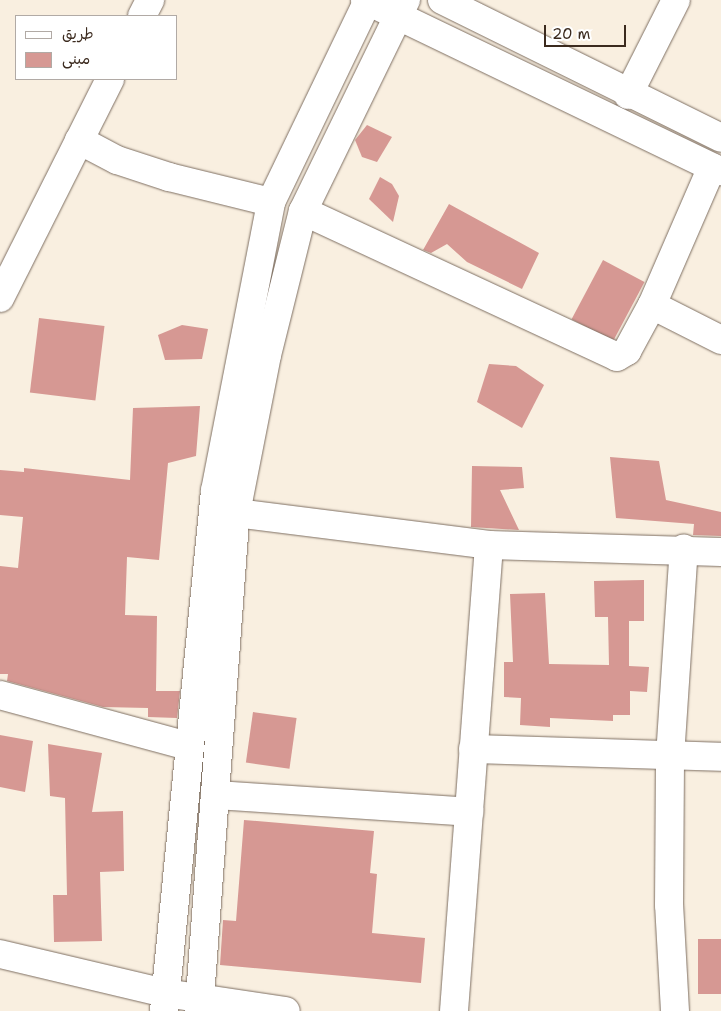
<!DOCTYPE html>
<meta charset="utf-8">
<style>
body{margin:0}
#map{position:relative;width:721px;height:1011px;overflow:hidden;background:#f9efe0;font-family:"Shantell Sans","Playpen Sans Arabic",sans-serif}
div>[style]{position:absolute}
.building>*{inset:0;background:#d69893;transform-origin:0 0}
.roads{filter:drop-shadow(0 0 1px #7e6f62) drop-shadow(0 0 1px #7e6f62)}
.minor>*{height:28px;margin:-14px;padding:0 14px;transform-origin:14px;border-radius:14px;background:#fff}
.tertiary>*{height:28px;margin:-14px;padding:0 14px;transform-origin:14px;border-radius:14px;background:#fff}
.secondary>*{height:28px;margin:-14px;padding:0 14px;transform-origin:14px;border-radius:14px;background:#fff}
span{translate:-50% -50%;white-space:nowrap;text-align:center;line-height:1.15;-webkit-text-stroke:4px #fff;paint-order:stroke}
.legend{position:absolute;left:15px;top:15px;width:162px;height:65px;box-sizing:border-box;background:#fff;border:1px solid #b1aaa5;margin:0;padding:6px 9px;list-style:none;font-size:15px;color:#3b2a1e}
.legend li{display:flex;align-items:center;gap:10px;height:25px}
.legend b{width:25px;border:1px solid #b1aaa5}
.scale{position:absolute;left:544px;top:25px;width:82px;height:22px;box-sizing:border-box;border:2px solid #3b2a1e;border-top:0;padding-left:6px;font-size:15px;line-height:18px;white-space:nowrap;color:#3b2a1e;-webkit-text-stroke:4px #fff;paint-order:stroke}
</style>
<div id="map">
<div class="building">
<div style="clip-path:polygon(367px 125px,392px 137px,377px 162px,362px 157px,355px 140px)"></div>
<div style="clip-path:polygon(380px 177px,392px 184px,399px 196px,393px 222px,369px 199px)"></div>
<div style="clip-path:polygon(449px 204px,539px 253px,522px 289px,467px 262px,447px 244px,431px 253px,423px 250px)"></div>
<div style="left:603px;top:260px;width:47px;height:67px;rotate:28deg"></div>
<div style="left:39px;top:318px;width:66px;height:75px;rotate:7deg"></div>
<div style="clip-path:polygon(182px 325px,208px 329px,202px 359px,165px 360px,158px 335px)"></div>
<div style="clip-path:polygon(489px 364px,516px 366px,544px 385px,522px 428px,477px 402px)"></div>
<div style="clip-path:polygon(200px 406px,196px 456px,168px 463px,159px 560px,127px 557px,125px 615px,157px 616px,156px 691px,180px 691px,177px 718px,148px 717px,148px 708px,103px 707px,7px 681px,8px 674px,0 674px,0 566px,18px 568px,23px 517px,0 515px,0 470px,24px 472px,24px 468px,130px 480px,133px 408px)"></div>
<div style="clip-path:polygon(610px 457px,659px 461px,666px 500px,721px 512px,721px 536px,693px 535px,694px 524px,616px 518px)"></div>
<div style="clip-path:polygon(472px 466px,522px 467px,524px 488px,500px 490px,519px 530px,471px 527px)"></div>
<div style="clip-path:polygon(644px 580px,644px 621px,629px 621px,629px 666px,649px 667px,647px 692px,630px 691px,630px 715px,613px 715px,613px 721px,550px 718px,550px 727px,520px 725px,521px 698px,504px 697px,504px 662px,513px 662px,510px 594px,545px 593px,549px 664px,609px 665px,608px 617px,595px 617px,594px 581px)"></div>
<div style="left:253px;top:712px;width:44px;height:51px;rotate:8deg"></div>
<div style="clip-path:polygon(0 735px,33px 741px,25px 792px,0 787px)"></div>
<div style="clip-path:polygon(48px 744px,102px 753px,92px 812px,123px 811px,124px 871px,100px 872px,102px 941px,54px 942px,53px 895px,67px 895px,65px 798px,50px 796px)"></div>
<div style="clip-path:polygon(244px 820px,374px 831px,370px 873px,377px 874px,372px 933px,425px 938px,421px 983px,220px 965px,223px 920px,236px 921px)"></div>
<div style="left:721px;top:939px;width:55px;height:23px;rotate:90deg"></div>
</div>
<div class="roads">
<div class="minor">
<div style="left:142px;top:16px;width:18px;rotate:-63deg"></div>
<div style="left:628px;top:95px;width:106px;rotate:-63.2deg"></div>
<div style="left:79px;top:140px;width:43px;rotate:27.8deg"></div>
<div style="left:117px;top:160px;width:55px;rotate:18.1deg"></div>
<div style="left:169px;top:177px;width:105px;rotate:13.8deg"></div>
<div style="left:303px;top:211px;width:346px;rotate:24.9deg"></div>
<div style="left:617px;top:357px;width:12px;rotate:-31deg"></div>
<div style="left:627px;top:351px;width:52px;rotate:-61.5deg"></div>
<div style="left:652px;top:305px;width:150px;rotate:-66.5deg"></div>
<div style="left:0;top:298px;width:245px;rotate:-63.3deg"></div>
<div style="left:652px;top:305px;width:77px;rotate:26.9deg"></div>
<div style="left:236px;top:513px;width:255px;rotate:7.2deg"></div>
<div style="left:489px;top:545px;width:232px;rotate:1.7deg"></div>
<div style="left:0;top:695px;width:195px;rotate:15.2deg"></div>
<div style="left:473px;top:749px;width:248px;rotate:1.8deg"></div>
<div style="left:215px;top:795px;width:255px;rotate:3.8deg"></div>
<div style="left:0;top:954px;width:170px;rotate:13.3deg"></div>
<div style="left:165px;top:993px;width:122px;rotate:8.5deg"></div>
<div style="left:454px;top:1011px;width:467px;rotate:-85.7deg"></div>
<div style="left:675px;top:1011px;width:106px;rotate:-93.2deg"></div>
<div style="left:669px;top:905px;width:148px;rotate:-89.6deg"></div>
<div style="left:670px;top:757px;width:209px;rotate:-86.2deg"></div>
</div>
<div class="tertiary">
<div style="left:365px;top:0;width:395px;rotate:25.7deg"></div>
<div style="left:442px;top:0;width:311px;rotate:26.3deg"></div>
</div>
<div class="secondary">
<div style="left:164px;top:1011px;width:522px;rotate:-84.4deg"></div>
<div style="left:215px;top:491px;width:294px;rotate:-79deg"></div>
<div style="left:271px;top:202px;width:224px;rotate:-64.3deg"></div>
<div style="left:199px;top:1011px;width:499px;rotate:-85.8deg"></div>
<div style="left:236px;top:513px;width:161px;rotate:-78.9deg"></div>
<div style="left:267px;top:355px;width:148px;rotate:-76deg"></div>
<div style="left:303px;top:211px;width:235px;rotate:-64deg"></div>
</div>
</div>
<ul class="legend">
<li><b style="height:6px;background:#fff"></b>طريق</li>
<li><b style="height:14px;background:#d69893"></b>مبنى</li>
</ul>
<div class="scale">20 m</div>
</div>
